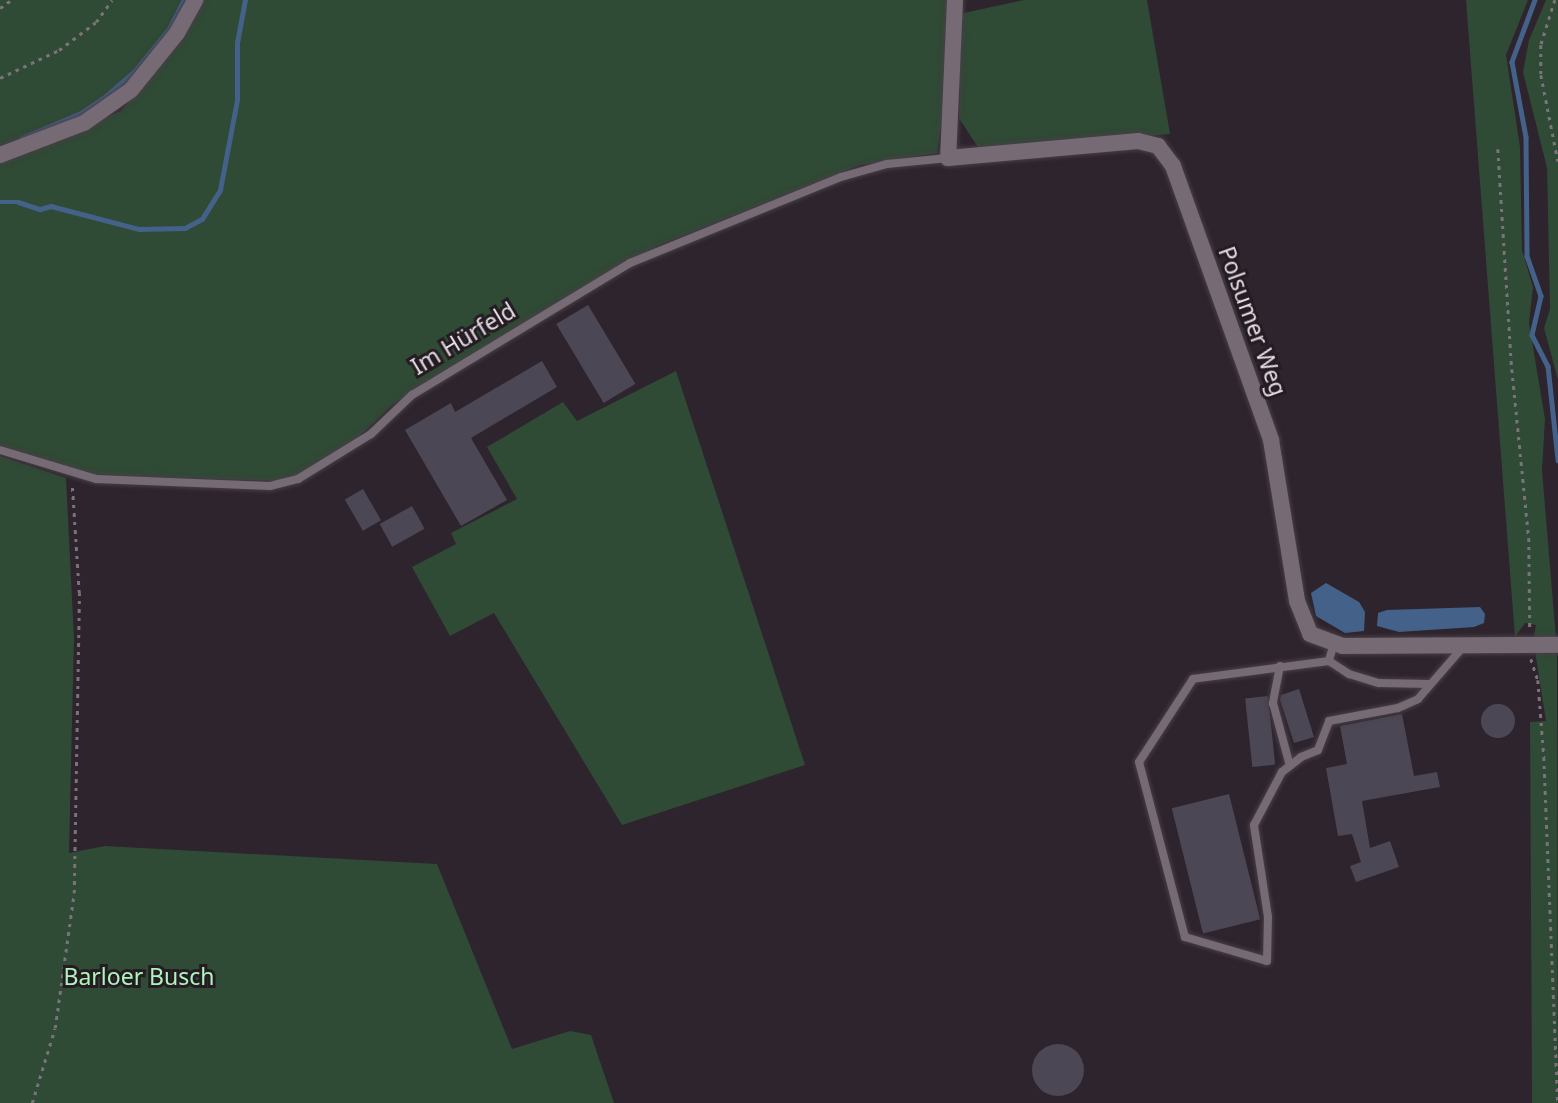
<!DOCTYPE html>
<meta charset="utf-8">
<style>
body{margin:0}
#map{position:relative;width:1558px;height:1103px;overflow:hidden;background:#2e242d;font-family:"Noto Sans",sans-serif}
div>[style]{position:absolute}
.green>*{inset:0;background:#2f4a35}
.water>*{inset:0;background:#436189}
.stream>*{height:4.5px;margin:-2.25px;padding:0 2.25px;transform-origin:2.25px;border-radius:2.25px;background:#436189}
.building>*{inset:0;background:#4c4754;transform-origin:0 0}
.round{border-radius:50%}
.path>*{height:2.5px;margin-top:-1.25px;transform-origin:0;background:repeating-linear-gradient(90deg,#7b727a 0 3.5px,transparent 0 8.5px)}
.roads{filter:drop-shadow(0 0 2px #473f46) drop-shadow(0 0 2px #473f46)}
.service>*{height:8px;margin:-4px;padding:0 4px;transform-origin:4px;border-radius:4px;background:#766a75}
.minor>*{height:16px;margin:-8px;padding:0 8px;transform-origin:8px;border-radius:8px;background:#766a75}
span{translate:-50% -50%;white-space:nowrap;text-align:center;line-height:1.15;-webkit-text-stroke:6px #241b23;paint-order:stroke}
.street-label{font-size:23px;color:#e3dce2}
.park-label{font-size:23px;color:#acf4bb}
</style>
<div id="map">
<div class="green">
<div style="clip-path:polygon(0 0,189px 0,149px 62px,110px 98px,76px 121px,0 152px)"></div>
<div style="clip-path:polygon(202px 0,949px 0,950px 16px,1024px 0,1147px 0,1170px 134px,981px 152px,959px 118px,960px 87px,946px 88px,937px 153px,860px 165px,655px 247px,431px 379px,392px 405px,348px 447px,314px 469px,281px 481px,100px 476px,0 447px,0 163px,121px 111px,176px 46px)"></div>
<div style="clip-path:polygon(1466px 0,1528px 0,1506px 55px,1520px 147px,1522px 250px,1533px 287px,1529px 323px,1545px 419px,1542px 470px,1556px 638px,1533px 640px,1536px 625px,1525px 623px,1515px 637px)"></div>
<div style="clip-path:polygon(1546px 0,1558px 0,1558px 380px,1544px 328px,1550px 309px,1547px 168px,1523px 72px,1529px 40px)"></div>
<div style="clip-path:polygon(676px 371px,805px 765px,622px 825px,494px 613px,450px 636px,412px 567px,456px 544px,451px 533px,517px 499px,487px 447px,563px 402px,577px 421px)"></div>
<div style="clip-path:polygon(0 456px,66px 478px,74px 638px,69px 853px,105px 846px,437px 864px,512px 1049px,570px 1031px,591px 1035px,614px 1103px,0 1103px)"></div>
<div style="clip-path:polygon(1535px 651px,1557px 651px,1558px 1103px,1532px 1103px,1530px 722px,1546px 721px)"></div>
</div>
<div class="water">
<div style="clip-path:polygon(1326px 583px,1359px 602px,1365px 612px,1364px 631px,1345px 633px,1316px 616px,1311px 593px)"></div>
<div style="clip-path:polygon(1480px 607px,1485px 614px,1484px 623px,1474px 627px,1399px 632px,1377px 626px,1378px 613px,1387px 610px)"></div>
</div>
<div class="stream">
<div style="left:1535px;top:0;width:66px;rotate:110.4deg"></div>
<div style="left:1512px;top:62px;width:76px;rotate:79.4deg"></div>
<div style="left:1526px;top:137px;width:119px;rotate:89.5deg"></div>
<div style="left:1527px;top:256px;width:42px;rotate:70.7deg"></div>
<div style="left:1541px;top:296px;width:40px;rotate:103deg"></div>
<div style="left:1532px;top:335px;width:35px;rotate:63deg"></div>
<div style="left:1548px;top:366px;width:95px;rotate:83.9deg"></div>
<div style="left:22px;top:138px;width:64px;rotate:-23deg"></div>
<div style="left:81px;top:113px;width:30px;rotate:-34deg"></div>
<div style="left:106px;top:96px;width:37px;rotate:-41deg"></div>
<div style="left:134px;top:72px;width:55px;rotate:-50.9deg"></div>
<div style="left:169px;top:29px;width:33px;rotate:-63deg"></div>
<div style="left:0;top:202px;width:18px"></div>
<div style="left:18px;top:202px;width:23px;rotate:18deg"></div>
<div style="left:40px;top:209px;width:11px;rotate:-15deg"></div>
<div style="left:51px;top:206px;width:91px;rotate:14.6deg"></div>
<div style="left:139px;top:229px;width:46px;rotate:-1.2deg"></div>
<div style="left:185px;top:228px;width:19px;rotate:-28deg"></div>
<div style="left:202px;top:219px;width:34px;rotate:-58deg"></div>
<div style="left:220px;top:190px;width:92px;rotate:-79.3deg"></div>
<div style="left:237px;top:100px;width:57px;rotate:-90deg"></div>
<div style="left:237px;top:43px;width:44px;rotate:-79.5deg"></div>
</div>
<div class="building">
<div style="left:588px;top:305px;width:92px;height:37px;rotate:59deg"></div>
<div style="clip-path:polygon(542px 361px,557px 387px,471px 438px,507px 500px,461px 526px,405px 430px,451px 403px,455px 412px)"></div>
<div style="left:363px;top:489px;width:36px;height:21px;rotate:60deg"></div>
<div style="left:412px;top:506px;width:26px;height:37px;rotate:61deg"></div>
<div style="clip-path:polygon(1299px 689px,1314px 737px,1294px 743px,1280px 700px,1281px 695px)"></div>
<div style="left:1268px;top:696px;width:69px;height:23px;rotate:84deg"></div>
<div class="round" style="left:1481px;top:704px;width:34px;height:34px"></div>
<div style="clip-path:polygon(1402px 714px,1414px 776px,1437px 772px,1440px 787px,1362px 801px,1370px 848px,1390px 841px,1399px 867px,1356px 882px,1350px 866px,1361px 862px,1352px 834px,1338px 836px,1326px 768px,1347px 764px,1340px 726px)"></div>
<div style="left:1229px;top:794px;width:129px;height:59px;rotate:76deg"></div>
<div class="round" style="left:1032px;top:1044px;width:52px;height:52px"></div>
</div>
<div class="path">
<div style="left:1555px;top:0;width:47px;rotate:107.3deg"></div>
<div style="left:1541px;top:45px;width:30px;rotate:90deg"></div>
<div style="left:1541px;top:75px;width:88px;rotate:78.8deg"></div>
<div style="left:0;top:8px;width:14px;rotate:-36deg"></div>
<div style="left:0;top:78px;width:65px;rotate:-25.4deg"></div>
<div style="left:59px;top:50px;width:46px;rotate:-37.1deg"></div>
<div style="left:96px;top:22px;width:27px;rotate:-54deg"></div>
<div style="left:1498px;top:149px;width:220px;rotate:86.4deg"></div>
<div style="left:1512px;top:369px;width:170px;rotate:84.3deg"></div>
<div style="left:1529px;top:538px;width:91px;rotate:89.4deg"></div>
<div style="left:1531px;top:659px;width:22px;rotate:72deg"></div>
<div style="left:1538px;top:680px;width:77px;rotate:85.5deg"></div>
<div style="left:1544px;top:757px;width:346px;rotate:87.7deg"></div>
<div style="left:32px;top:1103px;width:78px;rotate:-73deg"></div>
<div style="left:55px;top:1028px;width:136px;rotate:-82deg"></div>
<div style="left:74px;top:893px;width:300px;rotate:-89deg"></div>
<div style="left:79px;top:593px;width:108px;rotate:-93.7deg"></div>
</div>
<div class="roads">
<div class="service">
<div style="left:0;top:450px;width:100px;rotate:16.8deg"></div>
<div style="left:96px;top:479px;width:174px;rotate:2.3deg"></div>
<div style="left:270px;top:486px;width:29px;rotate:-14deg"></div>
<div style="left:298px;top:479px;width:86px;rotate:-31.7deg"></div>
<div style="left:371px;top:434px;width:57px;rotate:-43.6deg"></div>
<div style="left:412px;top:395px;width:255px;rotate:-31.2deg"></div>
<div style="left:630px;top:263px;width:228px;rotate:-22.2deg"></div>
<div style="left:841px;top:177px;width:48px;rotate:-15.8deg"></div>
<div style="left:887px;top:164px;width:61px;rotate:-5.6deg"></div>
<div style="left:1334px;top:643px;width:19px;rotate:106deg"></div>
<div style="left:1329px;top:661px;width:137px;rotate:172.5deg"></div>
<div style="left:1193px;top:679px;width:99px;rotate:123deg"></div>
<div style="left:1139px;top:762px;width:181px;rotate:75.3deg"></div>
<div style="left:1185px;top:937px;width:85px;rotate:16.3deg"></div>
<div style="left:1267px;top:961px;width:44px;rotate:-88.7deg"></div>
<div style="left:1268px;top:917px;width:93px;rotate:-98.7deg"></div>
<div style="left:1254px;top:825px;width:60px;rotate:-62.2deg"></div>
<div style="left:1282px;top:772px;width:24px;rotate:-38deg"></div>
<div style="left:1301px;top:757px;width:18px;rotate:-22deg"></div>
<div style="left:1318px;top:750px;width:31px;rotate:-69deg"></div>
<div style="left:1329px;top:721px;width:70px;rotate:-10.7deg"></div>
<div style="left:1398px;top:708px;width:22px;rotate:-24deg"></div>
<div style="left:1418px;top:699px;width:67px;rotate:-49.2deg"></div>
<div style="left:1329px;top:661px;width:24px;rotate:33deg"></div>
<div style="left:1349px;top:674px;width:31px;rotate:17deg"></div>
<div style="left:1379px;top:683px;width:51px;rotate:1.1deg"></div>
<div style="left:1280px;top:666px;width:38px;rotate:101deg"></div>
<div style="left:1273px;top:703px;width:65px;rotate:74.9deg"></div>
</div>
<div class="minor">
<div style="left:955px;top:0;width:158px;rotate:92.5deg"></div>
<div style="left:948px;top:158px;width:191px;rotate:-5.1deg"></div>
<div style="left:1138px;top:141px;width:21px;rotate:14deg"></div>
<div style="left:1158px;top:146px;width:25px;rotate:53deg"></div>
<div style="left:1173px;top:166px;width:291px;rotate:70.3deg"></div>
<div style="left:1271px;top:440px;width:163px;rotate:80.8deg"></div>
<div style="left:1297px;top:601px;width:35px;rotate:68deg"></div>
<div style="left:1310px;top:634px;width:35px;rotate:20deg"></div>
<div style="left:1343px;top:646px;width:215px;rotate:-0.3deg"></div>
<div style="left:0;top:155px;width:90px;rotate:-20.9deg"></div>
<div style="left:84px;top:123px;width:57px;rotate:-35.1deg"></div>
<div style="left:131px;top:90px;width:73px;rotate:-51.1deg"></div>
<div style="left:177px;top:33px;width:38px;rotate:-61deg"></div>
</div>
</div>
<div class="street-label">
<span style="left:1253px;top:321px;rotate:70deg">Polsumer Weg</span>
<span style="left:463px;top:338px;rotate:-31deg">Im Hürfeld</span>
</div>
<div class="park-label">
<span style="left:139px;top:976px">Barloer Busch</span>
</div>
</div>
